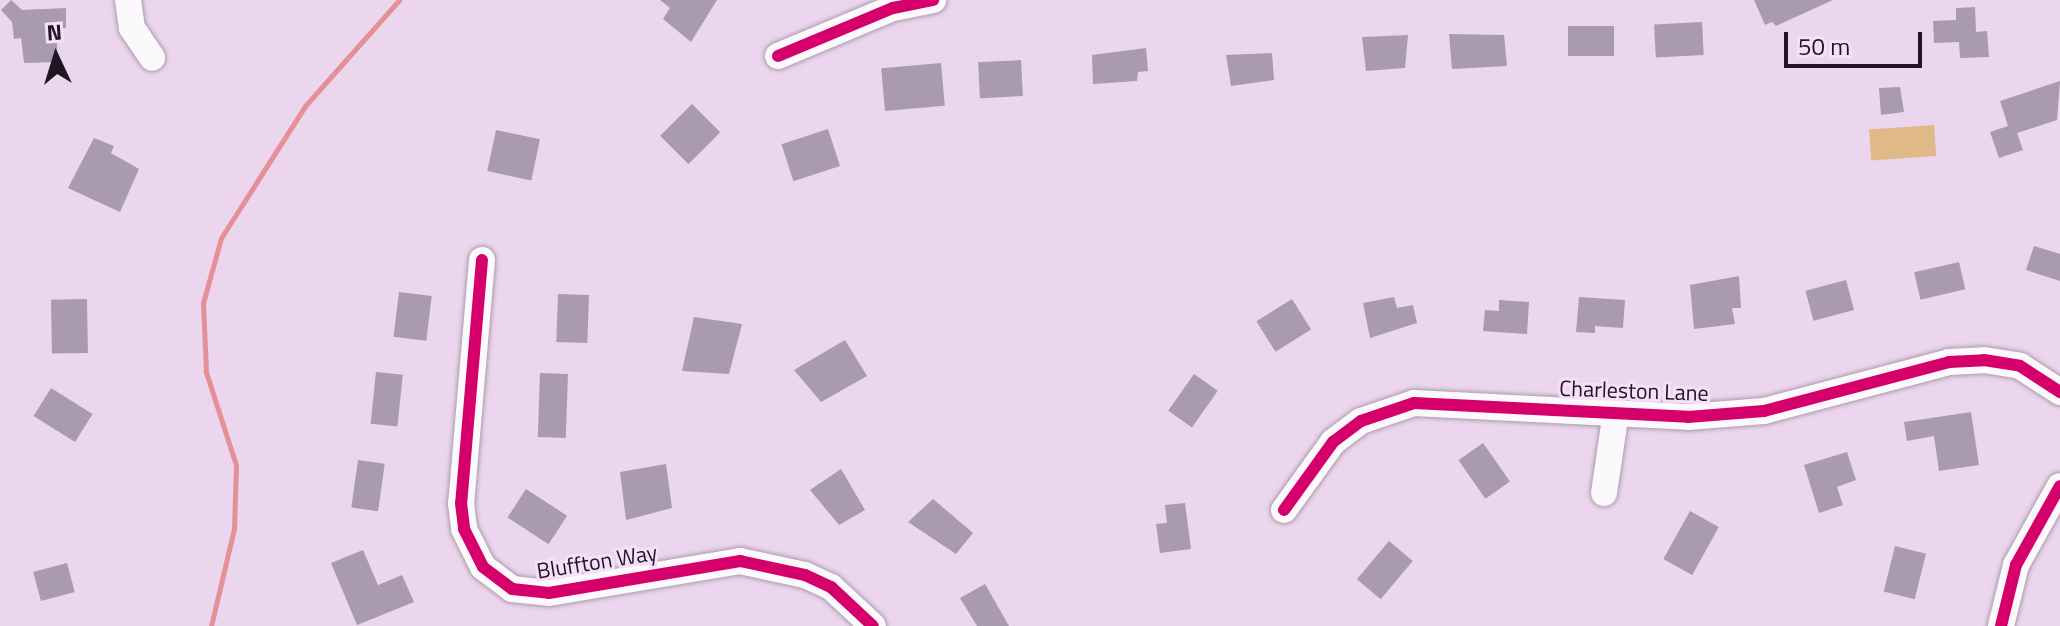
<!DOCTYPE html>
<style>
body{margin:0}
#map{position:relative;width:2060px;height:626px;overflow:hidden;background:#ebd6ee;font-family:"Titillium Web",sans-serif}
div>[style]{position:absolute}
.green>*{inset:0;background:#e0b989;transform-origin:0 0}
.stream>*{height:5px;margin:-2.5px;padding:0 2.5px;transform-origin:2.5px;border-radius:2.5px;background:#e58f97}
.building>*{inset:0;background:#aa9aad;transform-origin:0 0}
.roads{filter:drop-shadow(0 0 2px #ac9cae) drop-shadow(0 0 2px #ac9cae)}
.minor>*{height:26px;margin:-13px;padding:0 13px;transform-origin:13px;border-radius:13px;background:#fcf9fc}
.cycleway>*{height:12px;margin:-6px;padding:0 6px;transform-origin:6px;border-radius:6px;background:#d6006c}
span{translate:-50% -50%;white-space:nowrap;text-align:center;line-height:1.15;-webkit-text-stroke:6px #f6dffa;paint-order:stroke}
.street-label{font-size:22px;color:#211424}
.north{position:absolute;left:16px;top:16px;width:80px;height:80px;-webkit-text-stroke:6px #f6dffa;paint-order:stroke;rotate:356deg;font-size:22px;font-weight:700;line-height:32px;text-align:center;color:#211424}
.north::after{content:'';display:block;margin:auto;width:28px;height:36px;background:#211424;clip-path:polygon(50% 0,100% 100%,50% 72%,0 100%)}
.scale{position:absolute;left:1784px;top:32px;width:138px;height:36px;box-sizing:border-box;border:4px solid #211424;border-top:0;padding-left:10px;font-size:24px;line-height:28px;white-space:nowrap;color:#211424;-webkit-text-stroke:6px #f6dffa;paint-order:stroke}
</style>
<div id="map">
<div class="green">
<div style="left:1934px;top:125px;width:31px;height:65px;rotate:86deg"></div>
</div>
<div class="stream">
<div style="left:211px;top:626px;width:100px;rotate:-76.7deg"></div>
<div style="left:234px;top:529px;width:64px;rotate:-88.2deg"></div>
<div style="left:236px;top:465px;width:98px;rotate:-107.9deg"></div>
<div style="left:206px;top:372px;width:69px;rotate:-92.5deg"></div>
<div style="left:203px;top:303px;width:67px;rotate:-74.5deg"></div>
<div style="left:221px;top:238px;width:156px;rotate:-57.5deg"></div>
<div style="left:305px;top:106px;width:142px;rotate:-48.4deg"></div>
</div>
<div class="building">
<div style="clip-path:polygon(11px 0,22px 10px,66px 8px,66px 28px,56px 29px,58px 62px,24px 63px,21px 38px,14px 39px,12px 22px,1px 10px)"></div>
<div style="clip-path:polygon(660px 0,717px 0,691px 42px,663px 19px,670px 8px)"></div>
<div style="clip-path:polygon(1754px 0,1833px 0,1776px 26px,1772px 22px,1765px 25px)"></div>
<div style="clip-path:polygon(1975px 7px,1976px 32px,1987px 31px,1989px 57px,1960px 58px,1959px 42px,1934px 43px,1933px 21px,1956px 20px,1956px 8px)"></div>
<div style="left:1702px;top:22px;width:33px;height:48px;rotate:87deg"></div>
<div style="left:1614px;top:26px;width:30px;height:46px;rotate:90deg"></div>
<div style="clip-path:polygon(1449px 34px,1504px 35px,1507px 66px,1452px 69px)"></div>
<div style="clip-path:polygon(1408px 35px,1405px 68px,1366px 71px,1362px 37px)"></div>
<div style="clip-path:polygon(1146px 48px,1148px 71px,1138px 72px,1137px 81px,1093px 84px,1092px 55px)"></div>
<div style="clip-path:polygon(1272px 53px,1274px 80px,1231px 86px,1226px 55px)"></div>
<div style="left:1021px;top:60px;width:36px;height:43px;rotate:87deg"></div>
<div style="left:941px;top:63px;width:43px;height:60px;rotate:85deg"></div>
<div style="clip-path:polygon(2060px 81px,2057px 120px,2017px 133px,2023px 150px,1999px 158px,1990px 132px,2008px 126px,2000px 101px)"></div>
<div style="clip-path:polygon(1900px 87px,1904px 112px,1881px 115px,1879px 88px)"></div>
<div style="left:692px;top:104px;width:40px;height:45px;rotate:45deg"></div>
<div style="left:828px;top:129px;width:39px;height:49px;rotate:72deg"></div>
<div style="left:496px;top:130px;width:45px;height:42px;rotate:12deg"></div>
<div style="clip-path:polygon(94px 138px,114px 146px,111px 153px,139px 169px,120px 212px,68px 188px)"></div>
<div style="clip-path:polygon(2034px 246px,2060px 254px,2060px 281px,2026px 270px)"></div>
<div style="left:1959px;top:262px;width:28px;height:46px;rotate:77deg"></div>
<div style="clip-path:polygon(1739px 276px,1741px 308px,1732px 308px,1735px 324px,1694px 329px,1690px 285px)"></div>
<div style="left:1846px;top:280px;width:31px;height:42px;rotate:75deg"></div>
<div style="left:399px;top:292px;width:33px;height:45px;rotate:7deg"></div>
<div style="left:558px;top:294px;width:31px;height:48px;rotate:2deg"></div>
<div style="clip-path:polygon(1394px 297px,1397px 308px,1413px 305px,1417px 323px,1370px 338px,1363px 303px)"></div>
<div style="clip-path:polygon(1579px 297px,1625px 300px,1623px 328px,1595px 326px,1595px 333px,1576px 332px)"></div>
<div style="left:87px;top:299px;width:54px;height:36px;rotate:89deg"></div>
<div style="left:1292px;top:299px;width:36px;height:42px;rotate:58deg"></div>
<div style="clip-path:polygon(1499px 300px,1529px 302px,1527px 334px,1483px 331px,1485px 310px,1499px 311px)"></div>
<div style="clip-path:polygon(694px 317px,742px 324px,729px 374px,682px 371px)"></div>
<div style="clip-path:polygon(845px 340px,867px 376px,821px 402px,794px 370px)"></div>
<div style="left:376px;top:372px;width:27px;height:52px;rotate:6deg"></div>
<div style="left:540px;top:373px;width:28px;height:64px;rotate:2deg"></div>
<div style="left:1194px;top:374px;width:29px;height:45px;rotate:35deg"></div>
<div style="left:51px;top:388px;width:49px;height:33px;rotate:32deg"></div>
<div style="clip-path:polygon(1971px 412px,1979px 465px,1939px 471px,1934px 436px,1907px 441px,1904px 422px)"></div>
<div style="left:1483px;top:443px;width:47px;height:30px;rotate:55deg"></div>
<div style="clip-path:polygon(1847px 452px,1856px 480px,1837px 487px,1843px 505px,1819px 513px,1804px 465px)"></div>
<div style="left:358px;top:460px;width:27px;height:48px;rotate:8deg"></div>
<div style="clip-path:polygon(666px 464px,672px 508px,626px 520px,620px 472px)"></div>
<div style="clip-path:polygon(841px 469px,865px 510px,839px 525px,810px 490px)"></div>
<div style="left:526px;top:489px;width:49px;height:34px;rotate:33deg"></div>
<div style="clip-path:polygon(933px 499px,973px 533px,956px 554px,908px 522px)"></div>
<div style="clip-path:polygon(1185px 503px,1191px 549px,1160px 553px,1156px 524px,1167px 523px,1165px 505px)"></div>
<div style="left:1690px;top:511px;width:33px;height:55px;rotate:29deg"></div>
<div style="left:1389px;top:541px;width:31px;height:50px;rotate:40deg"></div>
<div style="left:1895px;top:546px;width:32px;height:47px;rotate:14deg"></div>
<div style="clip-path:polygon(363px 550px,378px 585px,402px 575px,414px 602px,357px 625px,331px 563px)"></div>
<div style="left:67px;top:563px;width:30px;height:35px;rotate:75deg"></div>
<div style="clip-path:polygon(985px 584px,1009px 626px,977px 626px,960px 598px)"></div>
</div>
<div class="roads">
<div class="minor">
<div style="left:128px;top:0;width:28px;rotate:82deg"></div>
<div style="left:132px;top:28px;width:36px;rotate:56deg"></div>
<div style="left:778px;top:56px;width:125px;rotate:-22.7deg"></div>
<div style="left:893px;top:8px;width:41px;rotate:-11.3deg"></div>
<div style="left:482px;top:260px;width:244px;rotate:94.9deg"></div>
<div style="left:461px;top:503px;width:26px;rotate:83deg"></div>
<div style="left:464px;top:529px;width:42px;rotate:63.4deg"></div>
<div style="left:483px;top:567px;width:36px;rotate:37deg"></div>
<div style="left:512px;top:589px;width:37px;rotate:6deg"></div>
<div style="left:549px;top:593px;width:194px;rotate:-9.5deg"></div>
<div style="left:740px;top:561px;width:66px;rotate:12.2deg"></div>
<div style="left:805px;top:575px;width:29px;rotate:25deg"></div>
<div style="left:831px;top:587px;width:57px;rotate:42.9deg"></div>
<div style="left:1604px;top:493px;width:82px;rotate:-81.6deg"></div>
<div style="left:1284px;top:510px;width:84px;rotate:-54.2deg"></div>
<div style="left:1333px;top:442px;width:35px;rotate:-37deg"></div>
<div style="left:1361px;top:421px;width:56px;rotate:-18.8deg"></div>
<div style="left:1414px;top:403px;width:274px;rotate:2.9deg"></div>
<div style="left:1688px;top:417px;width:76px;rotate:-4.5deg"></div>
<div style="left:1764px;top:411px;width:191px;rotate:-14.8deg"></div>
<div style="left:1949px;top:362px;width:35px;rotate:-3deg"></div>
<div style="left:1984px;top:360px;width:36px;rotate:9deg"></div>
<div style="left:2020px;top:366px;width:48px;rotate:33deg"></div>
<div style="left:2001px;top:626px;width:63px;rotate:-76.2deg"></div>
<div style="left:2016px;top:565px;width:90px;rotate:-60.9deg"></div>
</div>
</div>
<div class="cycleway">
<div style="left:778px;top:56px;width:125px;rotate:-22.7deg"></div>
<div style="left:893px;top:8px;width:41px;rotate:-11.3deg"></div>
<div style="left:482px;top:260px;width:244px;rotate:94.9deg"></div>
<div style="left:461px;top:503px;width:26px;rotate:83deg"></div>
<div style="left:464px;top:529px;width:42px;rotate:63.4deg"></div>
<div style="left:483px;top:567px;width:36px;rotate:37deg"></div>
<div style="left:512px;top:589px;width:37px;rotate:6deg"></div>
<div style="left:549px;top:593px;width:194px;rotate:-9.5deg"></div>
<div style="left:740px;top:561px;width:66px;rotate:12.2deg"></div>
<div style="left:805px;top:575px;width:29px;rotate:25deg"></div>
<div style="left:831px;top:587px;width:57px;rotate:42.9deg"></div>
<div style="left:1284px;top:510px;width:84px;rotate:-54.2deg"></div>
<div style="left:1333px;top:442px;width:35px;rotate:-37deg"></div>
<div style="left:1361px;top:421px;width:56px;rotate:-18.8deg"></div>
<div style="left:1414px;top:403px;width:274px;rotate:2.9deg"></div>
<div style="left:1688px;top:417px;width:76px;rotate:-4.5deg"></div>
<div style="left:1764px;top:411px;width:191px;rotate:-14.8deg"></div>
<div style="left:1949px;top:362px;width:35px;rotate:-3deg"></div>
<div style="left:1984px;top:360px;width:36px;rotate:9deg"></div>
<div style="left:2020px;top:366px;width:48px;rotate:33deg"></div>
<div style="left:2001px;top:626px;width:63px;rotate:-76.2deg"></div>
<div style="left:2016px;top:565px;width:90px;rotate:-60.9deg"></div>
</div>
<div class="street-label">
<span style="left:1634px;top:391px;rotate:2deg">Charleston Lane</span>
<span style="left:597px;top:562px;rotate:-9deg">Bluffton Way</span>
</div>
<div class="north">N</div>
<div class="scale">50 m</div>
</div>
